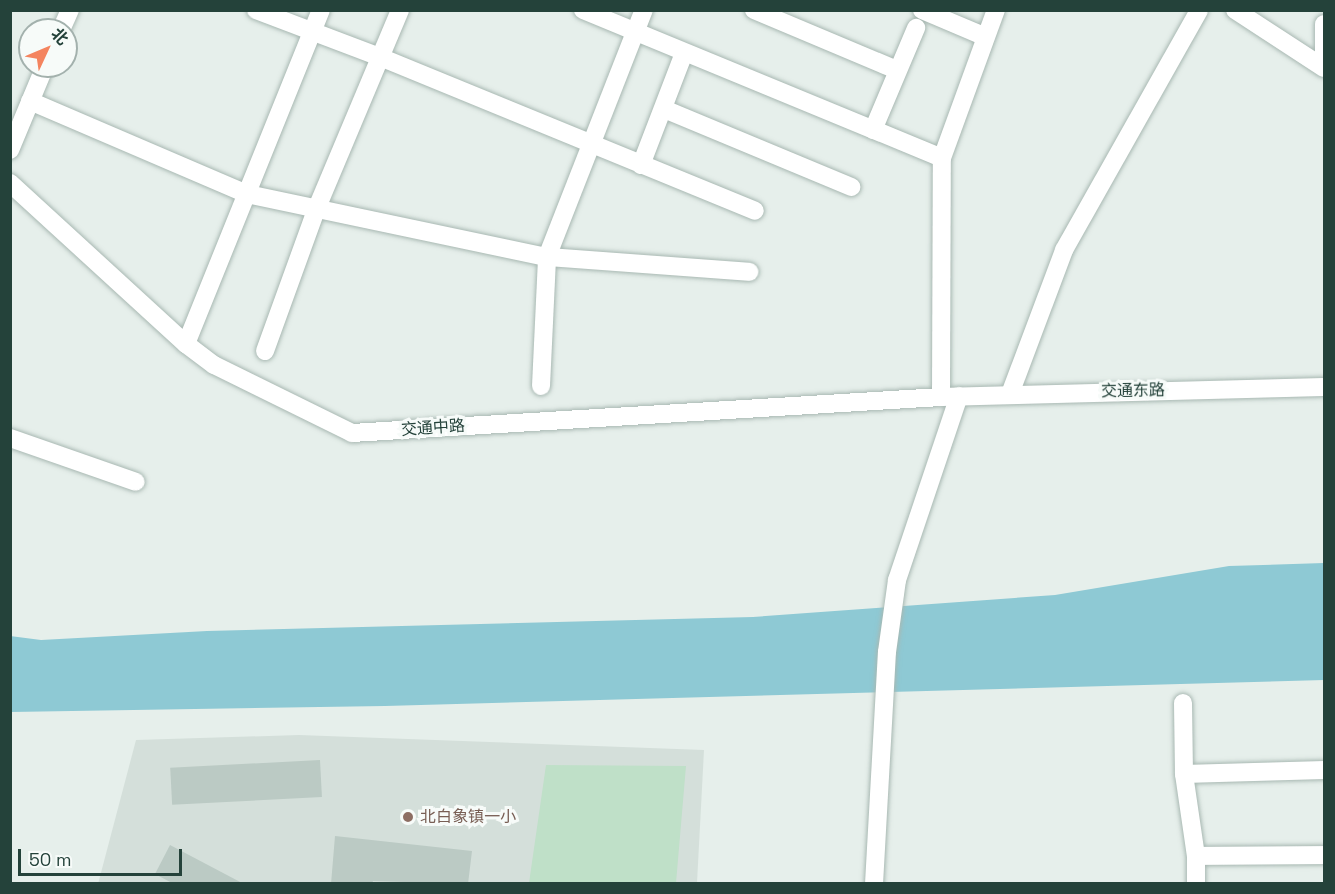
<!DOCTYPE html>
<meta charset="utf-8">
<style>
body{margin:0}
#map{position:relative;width:1335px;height:894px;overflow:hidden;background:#e6efeb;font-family:"Space Grotesk","Noto Sans SC",sans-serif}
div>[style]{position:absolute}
.built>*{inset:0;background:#d4dfda}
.green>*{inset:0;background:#bfe0c8}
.water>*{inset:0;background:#8ec9d4}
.building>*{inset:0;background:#bbcac4;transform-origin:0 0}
.roads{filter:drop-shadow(0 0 2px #a8b8b2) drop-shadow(0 0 2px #a8b8b2)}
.minor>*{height:18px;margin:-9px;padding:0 9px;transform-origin:9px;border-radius:9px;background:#fff}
.tertiary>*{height:18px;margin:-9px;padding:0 9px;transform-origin:9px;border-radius:9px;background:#fff}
.dots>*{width:16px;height:16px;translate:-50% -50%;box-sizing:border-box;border:3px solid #f7fbf9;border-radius:50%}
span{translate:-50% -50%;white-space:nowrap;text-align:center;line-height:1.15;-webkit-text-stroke:6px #f7fbf9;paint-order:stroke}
.street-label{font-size:16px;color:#24423a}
.education-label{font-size:16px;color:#785e54}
.left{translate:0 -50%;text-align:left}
.frame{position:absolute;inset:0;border:12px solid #24423a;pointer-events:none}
.north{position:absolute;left:18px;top:18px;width:60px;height:60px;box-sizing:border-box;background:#f7fbf9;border:2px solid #a3b1ad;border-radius:50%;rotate:46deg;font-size:16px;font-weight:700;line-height:24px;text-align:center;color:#24423a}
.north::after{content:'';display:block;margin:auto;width:21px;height:27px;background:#f4845f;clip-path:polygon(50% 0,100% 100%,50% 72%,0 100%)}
.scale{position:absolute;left:18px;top:849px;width:164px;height:27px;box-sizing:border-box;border:3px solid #24423a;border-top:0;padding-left:8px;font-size:18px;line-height:21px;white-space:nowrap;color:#24423a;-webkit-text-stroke:4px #f7fbf9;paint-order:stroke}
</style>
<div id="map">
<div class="built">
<div style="clip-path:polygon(299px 735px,704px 750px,697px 883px,98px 884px,136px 740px)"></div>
</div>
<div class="green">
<div style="clip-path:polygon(546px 765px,686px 766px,676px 883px,529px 883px)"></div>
</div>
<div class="water">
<div style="clip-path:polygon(1324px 563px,1324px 680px,385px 706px,11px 712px,10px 636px,41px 640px,207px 631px,753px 617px,1055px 595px,1229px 566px)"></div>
</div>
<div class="building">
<div style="left:320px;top:760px;width:37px;height:150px;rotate:87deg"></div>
<div style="clip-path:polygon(335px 836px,472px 851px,468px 884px,373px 881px,372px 884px,331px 884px)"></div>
<div style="clip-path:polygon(170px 845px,244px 884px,174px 884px,155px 874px)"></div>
</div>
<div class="roads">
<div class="minor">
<div style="left:256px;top:10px;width:133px;rotate:20.8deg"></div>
<div style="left:380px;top:57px;width:405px;rotate:22.3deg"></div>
<div style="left:583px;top:10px;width:388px;rotate:22.4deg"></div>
<div style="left:754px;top:10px;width:155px;rotate:22.8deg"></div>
<div style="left:922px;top:10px;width:69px;rotate:22.9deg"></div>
<div style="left:1235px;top:10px;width:106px;rotate:33.1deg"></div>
<div style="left:1324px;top:24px;width:40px;rotate:90deg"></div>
<div style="left:61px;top:30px;width:22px;rotate:-66deg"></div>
<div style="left:30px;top:101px;width:236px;rotate:23.2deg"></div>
<div style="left:247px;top:194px;width:307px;rotate:11.9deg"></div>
<div style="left:547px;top:257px;width:203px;rotate:4.2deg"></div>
<div style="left:664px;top:109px;width:203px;rotate:22.6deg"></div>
<div style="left:873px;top:130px;width:111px;rotate:-67.1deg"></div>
<div style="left:10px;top:150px;width:91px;rotate:-67.4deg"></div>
<div style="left:641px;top:165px;width:120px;rotate:-69deg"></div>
<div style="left:186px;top:344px;width:360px;rotate:-68deg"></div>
<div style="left:265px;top:351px;width:150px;rotate:-70.1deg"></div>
<div style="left:316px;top:210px;width:217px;rotate:-67.2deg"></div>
<div style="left:541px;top:386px;width:129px;rotate:-87.3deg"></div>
<div style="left:547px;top:257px;width:265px;rotate:-68.6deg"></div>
<div style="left:941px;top:397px;width:239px;rotate:-89.8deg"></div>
<div style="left:942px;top:158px;width:158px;rotate:-70deg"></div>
<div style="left:10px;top:438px;width:133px;rotate:19.2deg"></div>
<div style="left:1183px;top:703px;width:71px;rotate:89.2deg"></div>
<div style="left:1184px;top:774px;width:83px;rotate:81.7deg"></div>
<div style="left:1196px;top:856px;width:28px;rotate:90deg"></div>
<div style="left:1184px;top:774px;width:140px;rotate:-1.6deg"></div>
<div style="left:1196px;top:856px;width:128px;rotate:-0.4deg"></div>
<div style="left:874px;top:884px;width:232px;rotate:-86.8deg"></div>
<div style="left:887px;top:652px;width:73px;rotate:-82.1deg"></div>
<div style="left:897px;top:580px;width:194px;rotate:-71.4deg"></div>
</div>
<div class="tertiary">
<div style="left:10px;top:183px;width:239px;rotate:42.5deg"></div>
<div style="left:186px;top:344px;width:35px;rotate:37deg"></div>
<div style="left:214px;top:365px;width:154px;rotate:26.2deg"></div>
<div style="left:352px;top:433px;width:590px;rotate:-3.5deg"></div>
<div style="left:941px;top:397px;width:383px;rotate:-1.5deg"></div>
<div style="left:1010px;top:394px;width:154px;rotate:-69.4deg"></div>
<div style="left:1064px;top:250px;width:275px;rotate:-60.6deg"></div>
</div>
</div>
<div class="dots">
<div style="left:408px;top:817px;background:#8d6e63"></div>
</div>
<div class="street-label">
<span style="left:1133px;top:391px;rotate:-1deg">交通东路</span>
<span style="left:433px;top:428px;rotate:-4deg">交通中路</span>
</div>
<div class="education-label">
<span class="left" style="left:420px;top:817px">北白象镇一小</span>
</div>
<div class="frame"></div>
<div class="north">北</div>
<div class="scale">50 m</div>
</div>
